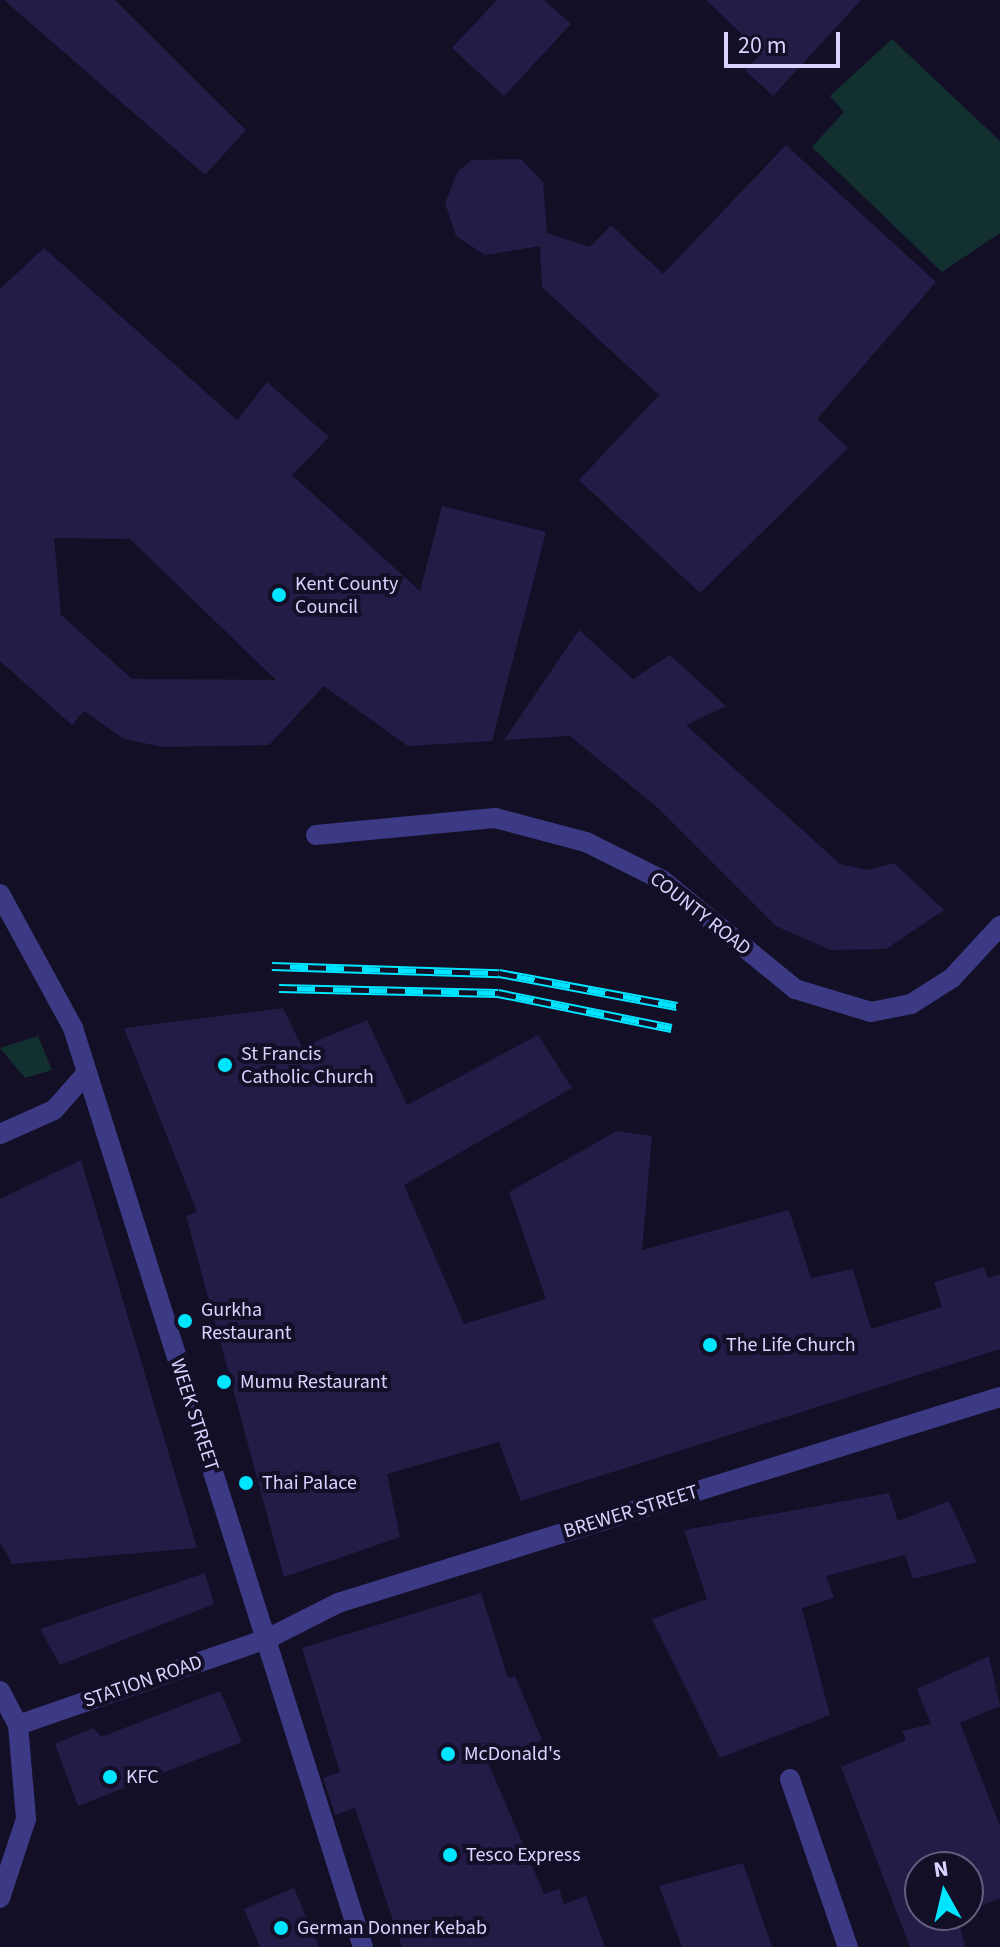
<!DOCTYPE html>
<style>
body{margin:0}
#map{position:relative;width:1000px;height:1947px;overflow:hidden;background:#130f26;font-family:"Source Sans 3",sans-serif}
div>[style]{position:absolute}
.green>*{inset:0;background:#12302f}
.building>*{inset:0;background:#241b47}
.street>*{height:20px;margin:-10px;padding:0 10px;transform-origin:10px;border-radius:10px;background:#3d3a85}
.rail>*{height:9px;margin-top:-4.5px;transform-origin:0;background:repeating-linear-gradient(90deg,#130f26 0 18px,#00e5ff 0 36px);box-sizing:border-box;border-block:2px solid #00e5ff}
.dots>*{width:22px;height:22px;translate:-50% -50%;box-sizing:border-box;border:4px solid #130f26;border-radius:50%}
span{translate:-50% -50%;white-space:nowrap;text-align:center;line-height:1.15;-webkit-text-stroke:8px #130f26;paint-order:stroke}
.poi-label{font-size:20px;color:#d9d4ff}
.left{translate:0 -50%;text-align:left}
.street-label{font-size:20px;color:#d9d4ff}
.north{position:absolute;left:904px;top:1851px;width:80px;height:80px;box-sizing:border-box;background:#130f26;border:2px solid #625e7d;border-radius:50%;rotate:352deg;font-size:22px;font-weight:700;line-height:32px;text-align:center;color:#d9d4ff}
.north::after{content:'';display:block;margin:auto;width:28px;height:36px;background:#00e5ff;clip-path:polygon(50% 0,100% 100%,50% 72%,0 100%)}
.scale{position:absolute;left:724px;top:32px;width:116px;height:36px;box-sizing:border-box;border:4px solid #d9d4ff;border-top:0;padding-left:10px;font-size:24px;line-height:28px;white-space:nowrap;color:#d9d4ff;-webkit-text-stroke:6px #130f26;paint-order:stroke}
</style>
<div id="map">
<div class="green">
<div style="clip-path:polygon(892px 39px,1000px 141px,1000px 233px,942px 272px,812px 147px,844px 112px,830px 96px)"></div>
<div style="clip-path:polygon(38px 1036px,52px 1070px,25px 1078px,0 1048px)"></div>
</div>
<div class="building">
<div style="clip-path:polygon(4px 0,115px 0,246px 130px,205px 175px)"></div>
<div style="clip-path:polygon(497px 0,544px 0,571px 24px,504px 96px,452px 48px)"></div>
<div style="clip-path:polygon(706px 0,861px 0,773px 96px,745px 70px,762px 53px)"></div>
<div style="clip-path:polygon(786px 145px,936px 282px,817px 419px,848px 448px,700px 593px,579px 480px,659px 395px,542px 287px,540px 246px,485px 255px,456px 236px,445px 203px,458px 171px,472px 160px,521px 159px,543px 182px,547px 233px,590px 247px,611px 225px,663px 274px)"></div>
<div style="clip-path:polygon(evenodd,44px 248px,237px 420px,267px 382px,329px 437px,292px 475px,420px 591px,442px 506px,546px 532px,492px 741px,408px 746px,324px 686px,269px 745px,163px 747px,124px 739px,84px 711px,72px 725px,0 661px,0 289px,44px 248px,54px 538px,130px 539px,276px 680px,132px 679px,61px 615px,54px 538px)"></div>
<div style="clip-path:polygon(579px 630px,633px 679px,670px 655px,726px 706px,686px 725px,840px 864px,867px 870px,894px 863px,944px 910px,886px 949px,830px 950px,776px 926px,658px 808px,570px 736px,504px 740px)"></div>
<div style="clip-path:polygon(283px 1008px,302px 1047px,367px 1020px,407px 1105px,538px 1035px,572px 1088px,404px 1185px,464px 1324px,546px 1299px,509px 1192px,617px 1131px,652px 1136px,642px 1250px,789px 1210px,811px 1278px,853px 1269px,871px 1329px,942px 1307px,934px 1282px,984px 1267px,988px 1278px,1000px 1274px,1000px 1349px,521px 1501px,499px 1442px,387px 1474px,400px 1537px,284px 1577px,186px 1216px,197px 1212px,124px 1028px)"></div>
<div style="clip-path:polygon(81px 1160px,197px 1548px,12px 1564px,0 1542px,0 1199px)"></div>
<div style="clip-path:polygon(889px 1493px,898px 1521px,949px 1501px,977px 1562px,913px 1579px,905px 1555px,826px 1576px,834px 1598px,802px 1608px,830px 1715px,720px 1758px,652px 1619px,707px 1599px,684px 1530px)"></div>
<div style="clip-path:polygon(205px 1573px,214px 1604px,60px 1665px,40px 1629px)"></div>
<div style="clip-path:polygon(481px 1593px,508px 1678px,515px 1676px,542px 1740px,487px 1760px,544px 1894px,559px 1889px,564px 1904px,586px 1896px,605px 1947px,402px 1947px,355px 1808px,335px 1815px,323px 1778px,340px 1772px,302px 1648px)"></div>
<div style="clip-path:polygon(989px 1656px,1000px 1706px,960px 1723px,1000px 1826px,1000px 1898px,968px 1911px,968px 1867px,920px 1867px,920px 1915px,957px 1915px,965px 1947px,910px 1947px,841px 1767px,906px 1740px,902px 1731px,931px 1724px,917px 1689px)"></div>
<div style="clip-path:polygon(220px 1691px,242px 1742px,78px 1806px,55px 1744px,93px 1728px,101px 1737px)"></div>
<div style="clip-path:polygon(743px 1863px,772px 1947px,682px 1947px,659px 1886px)"></div>
<div style="clip-path:polygon(294px 1888px,319px 1947px,260px 1947px,244px 1909px)"></div>
</div>
<div class="street">
<div style="left:316px;top:835px;width:180px;rotate:-5.4deg"></div>
<div style="left:495px;top:818px;width:94px;rotate:14.8deg"></div>
<div style="left:586px;top:842px;width:85px;rotate:26.6deg"></div>
<div style="left:662px;top:880px;width:172px;rotate:39.3deg"></div>
<div style="left:795px;top:989px;width:79px;rotate:16.8deg"></div>
<div style="left:871px;top:1012px;width:41px;rotate:-11.3deg"></div>
<div style="left:911px;top:1004px;width:49px;rotate:-32.4deg"></div>
<div style="left:952px;top:978px;width:71px;rotate:-47.3deg"></div>
<div style="left:0;top:894px;width:153px;rotate:61.4deg"></div>
<div style="left:73px;top:1028px;width:964px;rotate:72.49deg"></div>
<div style="left:0;top:1134px;width:59px;rotate:-24deg"></div>
<div style="left:54px;top:1110px;width:45px;rotate:-48.6deg"></div>
<div style="left:0;top:1691px;width:38px;rotate:62deg"></div>
<div style="left:18px;top:1725px;width:94px;rotate:85.1deg"></div>
<div style="left:26px;top:1819px;width:83px;rotate:108.2deg"></div>
<div style="left:18px;top:1725px;width:263px;rotate:-19.1deg"></div>
<div style="left:267px;top:1639px;width:80px;rotate:-26.9deg"></div>
<div style="left:338px;top:1603px;width:693px;rotate:-17.29deg"></div>
<div style="left:790px;top:1779px;width:178px;rotate:71deg"></div>
</div>
<div class="rail">
<div style="left:272px;top:966px;width:227px;rotate:1.8deg"></div>
<div style="left:499px;top:973px;width:181px;rotate:10.5deg"></div>
<div style="left:279px;top:988px;width:219px;rotate:1.3deg"></div>
<div style="left:498px;top:993px;width:177px;rotate:11.4deg"></div>
</div>
<div class="dots">
<div style="left:279px;top:595px;background:#00e5ff"></div>
<div style="left:225px;top:1065px;background:#00e5ff"></div>
<div style="left:185px;top:1321px;background:#00e5ff"></div>
<div style="left:710px;top:1345px;background:#00e5ff"></div>
<div style="left:224px;top:1382px;background:#00e5ff"></div>
<div style="left:246px;top:1483px;background:#00e5ff"></div>
<div style="left:448px;top:1754px;background:#00e5ff"></div>
<div style="left:110px;top:1777px;background:#00e5ff"></div>
<div style="left:450px;top:1855px;background:#00e5ff"></div>
<div style="left:281px;top:1928px;background:#00e5ff"></div>
</div>
<div class="poi-label">
<span class="left" style="left:295px;top:596px">Kent County<br>Council</span>
<span class="left" style="left:241px;top:1066px">St Francis<br>Catholic Church</span>
<span class="left" style="left:201px;top:1322px">Gurkha<br>Restaurant</span>
<span class="left" style="left:726px;top:1345px">The Life Church</span>
<span class="left" style="left:240px;top:1382px">Mumu Restaurant</span>
<span class="left" style="left:262px;top:1483px">Thai Palace</span>
<span class="left" style="left:464px;top:1754px">McDonald's</span>
<span class="left" style="left:126px;top:1777px">KFC</span>
<span class="left" style="left:466px;top:1855px">Tesco Express</span>
<span class="left" style="left:297px;top:1928px">German Donner Kebab</span>
</div>
<div class="street-label">
<span style="left:700px;top:914px;rotate:38deg">COUNTY ROAD</span>
<span style="left:194px;top:1415px;rotate:72deg">WEEK STREET</span>
<span style="left:631px;top:1512px;rotate:-17deg">BREWER STREET</span>
<span style="left:143px;top:1682px;rotate:-19deg">STATION ROAD</span>
</div>
<div class="north">N</div>
<div class="scale">20 m</div>
</div>
